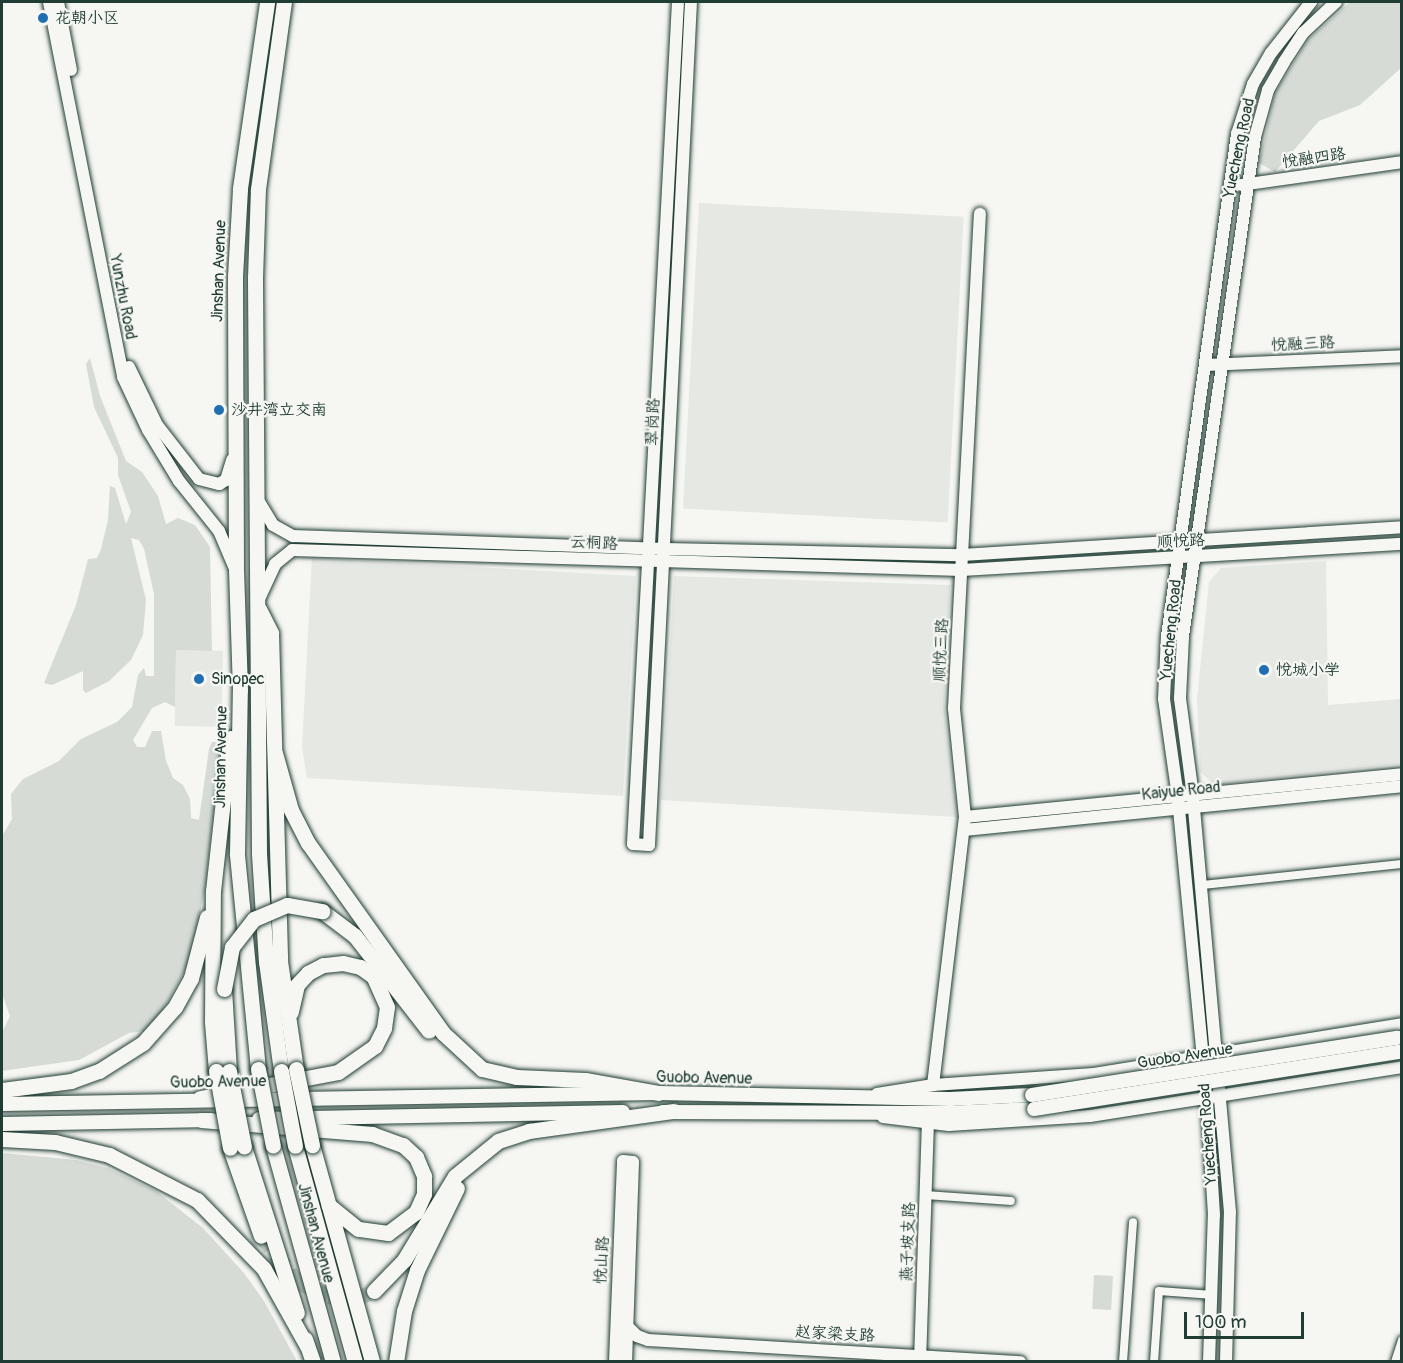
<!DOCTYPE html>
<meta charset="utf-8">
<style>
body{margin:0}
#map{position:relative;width:1403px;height:1363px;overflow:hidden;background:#f6f6f2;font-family:Pangolin,"LXGW WenKai TC",sans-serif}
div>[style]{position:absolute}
.built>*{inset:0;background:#e6e8e4;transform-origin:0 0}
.green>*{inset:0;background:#d6dbd6;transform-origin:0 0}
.highway-tunnel>*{height:15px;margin-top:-7.5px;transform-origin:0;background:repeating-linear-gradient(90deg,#cbd1cc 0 15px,transparent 0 23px)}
.roads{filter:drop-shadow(0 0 2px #1f3d34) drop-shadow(0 0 2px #1f3d34)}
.street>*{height:8px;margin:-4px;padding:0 4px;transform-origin:4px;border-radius:4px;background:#f6f6f2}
.secondary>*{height:12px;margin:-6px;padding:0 6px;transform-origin:6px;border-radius:6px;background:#f6f6f2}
.primary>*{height:14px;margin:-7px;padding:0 7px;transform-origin:7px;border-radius:7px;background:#f6f6f2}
.highway>*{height:15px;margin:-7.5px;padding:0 7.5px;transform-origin:7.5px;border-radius:7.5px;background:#f6f6f2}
.bridges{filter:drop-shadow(0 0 2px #1f3d34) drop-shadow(0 0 2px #1f3d34)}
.primary-bridge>*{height:14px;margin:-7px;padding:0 7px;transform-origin:7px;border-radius:7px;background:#f6f6f2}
.highway-bridge>*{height:15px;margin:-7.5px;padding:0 7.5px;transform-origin:7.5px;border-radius:7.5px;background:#f6f6f2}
.dots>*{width:16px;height:16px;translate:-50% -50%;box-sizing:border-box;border:3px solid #f6f6f2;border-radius:50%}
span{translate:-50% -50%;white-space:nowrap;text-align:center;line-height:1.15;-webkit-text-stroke:4.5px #f6f6f2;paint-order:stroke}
.poi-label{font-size:16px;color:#1f3d34}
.left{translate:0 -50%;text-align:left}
.street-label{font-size:16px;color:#1f3d34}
.frame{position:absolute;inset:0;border:3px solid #1f3d34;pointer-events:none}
.scale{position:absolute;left:1184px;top:1312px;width:120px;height:27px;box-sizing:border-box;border:3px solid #1f3d34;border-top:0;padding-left:8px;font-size:18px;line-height:21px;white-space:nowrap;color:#1f3d34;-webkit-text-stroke:4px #f6f6f2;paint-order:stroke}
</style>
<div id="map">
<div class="built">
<div style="left:699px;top:203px;width:265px;height:306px;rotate:3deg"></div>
<div style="clip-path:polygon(312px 558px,636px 576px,623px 796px,307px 778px,302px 747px)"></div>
<div style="clip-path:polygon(1326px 561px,1328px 705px,1401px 699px,1401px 764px,1215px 785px,1200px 772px,1197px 699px,1209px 582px,1221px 568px)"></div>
<div style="clip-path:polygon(674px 576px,950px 585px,944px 705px,957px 817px,661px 800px)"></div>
<div style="left:176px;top:650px;width:47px;height:76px;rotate:1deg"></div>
</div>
<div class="green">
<div style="clip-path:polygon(1350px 2px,1401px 2px,1401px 68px,1360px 105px,1319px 121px,1275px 172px,1259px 163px,1275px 93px,1308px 40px)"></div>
<div style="clip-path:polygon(90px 358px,100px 396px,126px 461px,142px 472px,158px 496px,166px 524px,178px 518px,195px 525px,210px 547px,212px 651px,176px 650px,175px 707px,165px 702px,152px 708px,133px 740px,137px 747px,145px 747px,152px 731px,161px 731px,166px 761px,173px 778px,183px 785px,190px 799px,191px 818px,199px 820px,209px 749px,212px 742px,221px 742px,205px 890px,187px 966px,162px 1012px,144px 1031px,129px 1033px,79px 1060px,2px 1071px,2px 1032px,10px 1016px,2px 994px,2px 836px,12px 819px,11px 794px,23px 779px,59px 761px,81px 739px,117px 722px,132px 707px,138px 675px,144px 668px,146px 676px,154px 676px,154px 594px,144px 549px,139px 540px,131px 538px,146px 600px,143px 635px,131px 660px,109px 681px,86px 693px,83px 690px,83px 671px,52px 685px,44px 683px,76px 605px,88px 559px,97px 558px,101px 549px,108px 520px,110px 486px,115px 488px,126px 524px,131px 512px,118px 475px,118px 458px,94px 407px,86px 364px)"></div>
<div style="clip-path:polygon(2px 1153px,76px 1160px,107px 1168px,156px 1191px,203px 1228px,244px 1273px,264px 1301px,297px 1361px,2px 1361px)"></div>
<div style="left:1094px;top:1275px;width:19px;height:34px;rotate:3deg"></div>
</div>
<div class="highway-tunnel">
<div style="left:261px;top:1236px;width:59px;rotate:51.2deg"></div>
<div style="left:298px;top:1282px;width:33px;rotate:25deg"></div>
<div style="left:328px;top:1296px;width:27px;rotate:6deg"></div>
<div style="left:355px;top:1299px;width:21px;rotate:-23deg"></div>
</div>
<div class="roads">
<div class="street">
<div style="left:1202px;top:885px;width:201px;rotate:-6deg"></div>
<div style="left:926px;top:1195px;width:85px;rotate:4deg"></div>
<div style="left:1123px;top:1362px;width:140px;rotate:-85.9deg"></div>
<div style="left:1154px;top:1362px;width:71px;rotate:-86deg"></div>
<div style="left:1159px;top:1291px;width:54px;rotate:4.2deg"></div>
<div style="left:1395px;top:1362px;width:23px;rotate:-72deg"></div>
</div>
<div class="secondary">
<div style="left:49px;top:2px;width:382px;rotate:78.8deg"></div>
<div style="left:123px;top:377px;width:59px;rotate:64.7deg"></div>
<div style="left:148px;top:430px;width:60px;rotate:58.7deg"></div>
<div style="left:179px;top:481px;width:64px;rotate:51.3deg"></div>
<div style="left:219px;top:531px;width:39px;rotate:67deg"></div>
<div style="left:58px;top:2px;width:69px;rotate:79.2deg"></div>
<div style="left:678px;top:2px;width:843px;rotate:93.06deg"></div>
<div style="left:633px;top:844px;width:16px;rotate:4deg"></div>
<div style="left:649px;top:845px;width:844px;rotate:-87.15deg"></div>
<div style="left:1241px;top:185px;width:163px;rotate:-8.1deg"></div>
<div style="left:1207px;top:365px;width:195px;rotate:-2.6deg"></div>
<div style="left:129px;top:367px;width:64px;rotate:64.2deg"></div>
<div style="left:157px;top:425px;width:68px;rotate:52.1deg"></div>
<div style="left:199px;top:479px;width:21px;rotate:14deg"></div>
<div style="left:219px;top:484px;width:8px;rotate:-30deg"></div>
<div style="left:226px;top:480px;width:21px;rotate:-73deg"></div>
<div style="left:258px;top:500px;width:29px;rotate:59deg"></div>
<div style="left:273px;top:525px;width:23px;rotate:29deg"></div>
<div style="left:293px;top:536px;width:372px;rotate:2deg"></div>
<div style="left:665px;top:549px;width:297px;rotate:1.2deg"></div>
<div style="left:962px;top:555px;width:441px;rotate:-3.6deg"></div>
<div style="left:259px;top:599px;width:38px;rotate:-65deg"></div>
<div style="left:275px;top:564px;width:22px;rotate:-39deg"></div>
<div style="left:292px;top:550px;width:670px;rotate:1.71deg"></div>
<div style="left:962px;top:570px;width:441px;rotate:-3.4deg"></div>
<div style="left:965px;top:817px;width:439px;rotate:-5.6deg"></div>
<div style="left:964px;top:830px;width:440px;rotate:-5.7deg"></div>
<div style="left:933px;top:1085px;width:270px;rotate:-83.2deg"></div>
<div style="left:965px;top:817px;width:110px;rotate:-95.8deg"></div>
<div style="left:954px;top:708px;width:495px;rotate:-87deg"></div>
<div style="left:877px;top:1094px;width:57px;rotate:-9.1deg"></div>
<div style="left:933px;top:1085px;width:161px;rotate:-3.9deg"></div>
<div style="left:1094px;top:1074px;width:312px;rotate:-9.2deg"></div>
<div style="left:883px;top:1117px;width:66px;rotate:6.9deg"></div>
<div style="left:949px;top:1125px;width:141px;rotate:-3.7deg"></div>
<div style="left:1090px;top:1116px;width:316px;rotate:-8.9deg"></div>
<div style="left:626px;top:1325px;width:16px;rotate:45deg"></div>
<div style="left:637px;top:1336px;width:12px;rotate:20deg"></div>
<div style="left:648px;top:1340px;width:373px;rotate:3.4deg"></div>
<div style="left:615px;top:1362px;width:201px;rotate:-87.7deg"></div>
<div style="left:623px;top:1161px;width:10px;rotate:6deg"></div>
<div style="left:633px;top:1162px;width:200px;rotate:92deg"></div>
<div style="left:920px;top:1362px;width:238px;rotate:-88.1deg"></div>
<div style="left:1209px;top:1362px;width:147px;rotate:-88.1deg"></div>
<div style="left:1214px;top:1215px;width:115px;rotate:-93.5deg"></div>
<div style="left:1207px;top:1100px;width:304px;rotate:-95.5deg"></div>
<div style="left:1178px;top:797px;width:99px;rotate:-98.1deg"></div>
<div style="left:1164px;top:699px;width:63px;rotate:-87.3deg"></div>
<div style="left:1167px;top:636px;width:507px;rotate:-82.06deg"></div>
<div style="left:1237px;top:134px;width:52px;rotate:-72.3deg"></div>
<div style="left:1253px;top:84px;width:36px;rotate:-60deg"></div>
<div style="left:1271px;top:53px;width:65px;rotate:-51.9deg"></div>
<div style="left:1226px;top:1362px;width:150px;rotate:-88.5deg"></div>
<div style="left:1230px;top:1212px;width:418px;rotate:-95.1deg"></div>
<div style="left:1193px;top:796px;width:99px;rotate:-97.6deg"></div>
<div style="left:1180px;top:698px;width:62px;rotate:-87.2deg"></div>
<div style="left:1183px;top:636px;width:504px;rotate:-81.79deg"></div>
<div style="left:1255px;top:137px;width:49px;rotate:-74.5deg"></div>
<div style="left:1268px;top:90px;width:32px;rotate:-60deg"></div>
<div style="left:1284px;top:62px;width:35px;rotate:-57deg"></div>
<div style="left:1303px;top:33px;width:45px;rotate:-43.2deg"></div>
</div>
<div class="primary">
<div style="left:2px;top:1104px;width:656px;rotate:-0.96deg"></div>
<div style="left:658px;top:1093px;width:292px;rotate:1.2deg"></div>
<div style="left:950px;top:1099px;width:82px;rotate:-2.8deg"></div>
<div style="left:663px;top:1112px;width:285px;rotate:0.2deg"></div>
<div style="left:948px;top:1113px;width:86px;rotate:-2.7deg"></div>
<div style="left:259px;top:1119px;width:364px;rotate:-1.1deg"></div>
<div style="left:2px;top:1124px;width:210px;rotate:-1.1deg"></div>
</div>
<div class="highway">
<div style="left:259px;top:609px;width:27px;rotate:63deg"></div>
<div style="left:271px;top:633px;width:328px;rotate:88.4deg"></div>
<div style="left:280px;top:961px;width:109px;rotate:81.6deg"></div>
<div style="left:275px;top:753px;width:59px;rotate:74.3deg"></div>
<div style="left:291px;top:810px;width:37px;rotate:63deg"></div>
<div style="left:308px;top:843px;width:233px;rotate:54.6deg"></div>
<div style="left:443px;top:1033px;width:53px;rotate:42.7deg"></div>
<div style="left:482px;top:1069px;width:36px;rotate:13deg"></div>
<div style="left:517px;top:1077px;width:68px;rotate:2.5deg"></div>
<div style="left:585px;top:1080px;width:74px;rotate:10.1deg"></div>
<div style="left:322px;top:911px;width:41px;rotate:37.1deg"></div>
<div style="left:355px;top:936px;width:120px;rotate:52.1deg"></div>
<div style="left:224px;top:989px;width:82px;rotate:86.5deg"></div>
<div style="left:258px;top:1069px;width:216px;rotate:-95.6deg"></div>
<div style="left:237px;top:854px;width:164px;rotate:-89deg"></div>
<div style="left:240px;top:690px;width:120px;rotate:-91.9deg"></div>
<div style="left:236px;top:570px;width:294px;rotate:-90.2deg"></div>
<div style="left:235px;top:276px;width:88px;rotate:-86.7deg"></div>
<div style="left:240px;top:188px;width:188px;rotate:-81.7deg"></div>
<div style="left:216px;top:1071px;width:49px;rotate:-94.7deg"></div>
<div style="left:212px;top:1022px;width:131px;rotate:-89.6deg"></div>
<div style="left:213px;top:891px;width:154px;rotate:-83.7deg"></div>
<div style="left:281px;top:1071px;width:110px;rotate:-97.8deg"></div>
<div style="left:266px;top:962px;width:108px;rotate:-93.7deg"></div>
<div style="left:259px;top:854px;width:576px;rotate:-90.4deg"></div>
<div style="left:255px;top:278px;width:89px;rotate:-88.1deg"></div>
<div style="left:258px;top:189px;width:189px;rotate:-82.1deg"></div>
<div style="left:2px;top:1090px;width:70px;rotate:-7.4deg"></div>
<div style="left:71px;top:1081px;width:30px;rotate:-20deg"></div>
<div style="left:99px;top:1071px;width:52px;rotate:-32.5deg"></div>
<div style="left:143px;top:1043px;width:48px;rotate:-48.4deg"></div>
<div style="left:175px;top:1007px;width:33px;rotate:-61deg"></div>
<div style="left:191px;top:978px;width:63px;rotate:-75.3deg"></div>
<div style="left:200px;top:1098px;width:140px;rotate:-10.7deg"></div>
<div style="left:338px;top:1072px;width:45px;rotate:-35.1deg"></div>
<div style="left:375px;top:1046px;width:20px;rotate:-63deg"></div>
<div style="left:384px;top:1028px;width:21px;rotate:-82deg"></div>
<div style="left:387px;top:1007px;width:34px;rotate:-114deg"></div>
<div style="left:373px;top:976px;width:16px;rotate:-145deg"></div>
<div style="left:360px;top:967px;width:17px;rotate:-167deg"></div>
<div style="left:343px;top:963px;width:20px;rotate:174deg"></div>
<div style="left:323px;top:965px;width:17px;rotate:152deg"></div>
<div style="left:308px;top:973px;width:16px;rotate:133deg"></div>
<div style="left:297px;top:985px;width:28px;rotate:103deg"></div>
<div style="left:201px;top:1120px;width:172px;rotate:4.7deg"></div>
<div style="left:372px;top:1134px;width:33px;rotate:20deg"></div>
<div style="left:403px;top:1145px;width:18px;rotate:43deg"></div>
<div style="left:416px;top:1157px;width:21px;rotate:67deg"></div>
<div style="left:424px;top:1176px;width:18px;rotate:90deg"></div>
<div style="left:424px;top:1194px;width:20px;rotate:114deg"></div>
<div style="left:416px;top:1212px;width:35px;rotate:143deg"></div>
<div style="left:388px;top:1233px;width:30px;rotate:-172deg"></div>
<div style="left:358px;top:1229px;width:38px;rotate:-141deg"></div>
<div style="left:2px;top:1139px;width:53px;rotate:3.2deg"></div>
<div style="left:55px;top:1142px;width:56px;rotate:13.5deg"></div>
<div style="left:109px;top:1155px;width:99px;rotate:27.1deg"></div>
<div style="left:197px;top:1200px;width:96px;rotate:45.8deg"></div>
<div style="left:264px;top:1269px;width:88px;rotate:60.8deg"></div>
<div style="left:312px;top:1145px;width:225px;rotate:74.5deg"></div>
<div style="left:273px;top:1146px;width:224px;rotate:74.5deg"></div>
<div style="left:295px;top:1146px;width:224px;rotate:74.5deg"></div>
<div style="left:244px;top:1147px;width:174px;rotate:72.3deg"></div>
<div style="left:230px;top:1148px;width:93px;rotate:70.6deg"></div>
<div style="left:374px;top:1291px;width:43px;rotate:-45.9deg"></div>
<div style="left:404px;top:1260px;width:98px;rotate:-58.7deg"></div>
<div style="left:455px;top:1176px;width:55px;rotate:-39.1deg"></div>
<div style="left:498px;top:1141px;width:33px;rotate:-18deg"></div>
<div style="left:529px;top:1131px;width:146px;rotate:-7.9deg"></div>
<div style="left:305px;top:1339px;width:24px;rotate:71deg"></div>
<div style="left:396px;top:1362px;width:52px;rotate:-81.1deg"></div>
<div style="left:404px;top:1311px;width:43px;rotate:-72.4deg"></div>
<div style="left:417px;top:1270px;width:91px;rotate:-64deg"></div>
</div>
</div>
<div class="bridges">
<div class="primary-bridge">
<div style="left:1032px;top:1095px;width:370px;rotate:-8.9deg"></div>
<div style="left:1034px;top:1109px;width:370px;rotate:-8.9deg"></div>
</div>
<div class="highway-bridge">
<div style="left:224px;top:989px;width:43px;rotate:-79.2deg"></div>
<div style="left:232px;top:947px;width:36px;rotate:-52deg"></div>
<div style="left:254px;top:919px;width:36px;rotate:-23deg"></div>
<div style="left:287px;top:905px;width:36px;rotate:10deg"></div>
<div style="left:258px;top:1069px;width:78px;rotate:79deg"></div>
<div style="left:296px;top:1069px;width:78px;rotate:78.1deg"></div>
<div style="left:216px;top:1071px;width:78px;rotate:79.7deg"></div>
<div style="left:229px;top:1071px;width:77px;rotate:78.8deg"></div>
<div style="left:281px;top:1071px;width:76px;rotate:79.4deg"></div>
</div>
</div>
<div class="dots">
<div style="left:43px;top:18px;background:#1f6fb2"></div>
<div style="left:219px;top:410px;background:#1f6fb2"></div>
<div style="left:1264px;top:670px;background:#1f6fb2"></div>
<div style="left:199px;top:679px;background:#1f6fb2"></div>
</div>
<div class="poi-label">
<span class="left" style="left:55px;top:18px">花朝小区</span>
<span class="left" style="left:231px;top:410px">沙井湾立交南</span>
<span class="left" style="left:1276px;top:670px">悦城小学</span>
<span class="left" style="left:211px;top:679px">Sinopec</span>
</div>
<div class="street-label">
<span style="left:1239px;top:148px;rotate:-78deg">Yuecheng Road</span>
<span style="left:1314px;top:158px;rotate:-8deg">悦融四路</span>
<span style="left:219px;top:271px;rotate:-88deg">Jinshan Avenue</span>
<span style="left:123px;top:297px;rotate:79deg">Yunzhu Road</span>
<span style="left:1303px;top:344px;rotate:-3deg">悦融三路</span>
<span style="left:653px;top:422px;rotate:-88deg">翠岗路</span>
<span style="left:1181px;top:541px;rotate:-3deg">顺悦路</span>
<span style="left:594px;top:543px;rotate:3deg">云桐路</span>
<span style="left:1171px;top:630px;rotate:-84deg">Yuecheng Road</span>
<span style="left:941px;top:650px;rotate:-87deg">顺悦三路</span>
<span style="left:221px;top:757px;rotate:-89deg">Jinshan Avenue</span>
<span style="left:1181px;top:791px;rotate:-6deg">Kaiyue Road</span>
<span style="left:1185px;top:1056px;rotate:-9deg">Guobo Avenue</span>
<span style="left:704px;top:1078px;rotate:1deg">Guobo Avenue</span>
<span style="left:218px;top:1082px;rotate:-1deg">Guobo Avenue</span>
<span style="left:1208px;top:1134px;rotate:-94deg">Yuecheng Road</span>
<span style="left:316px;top:1233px;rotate:75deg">Jinshan Avenue</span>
<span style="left:908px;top:1242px;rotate:-88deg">燕子坡支路</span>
<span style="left:602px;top:1260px;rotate:-87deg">悦山路</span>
<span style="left:835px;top:1334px;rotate:3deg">赵家梁支路</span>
</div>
<div class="frame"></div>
<div class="scale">100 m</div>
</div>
